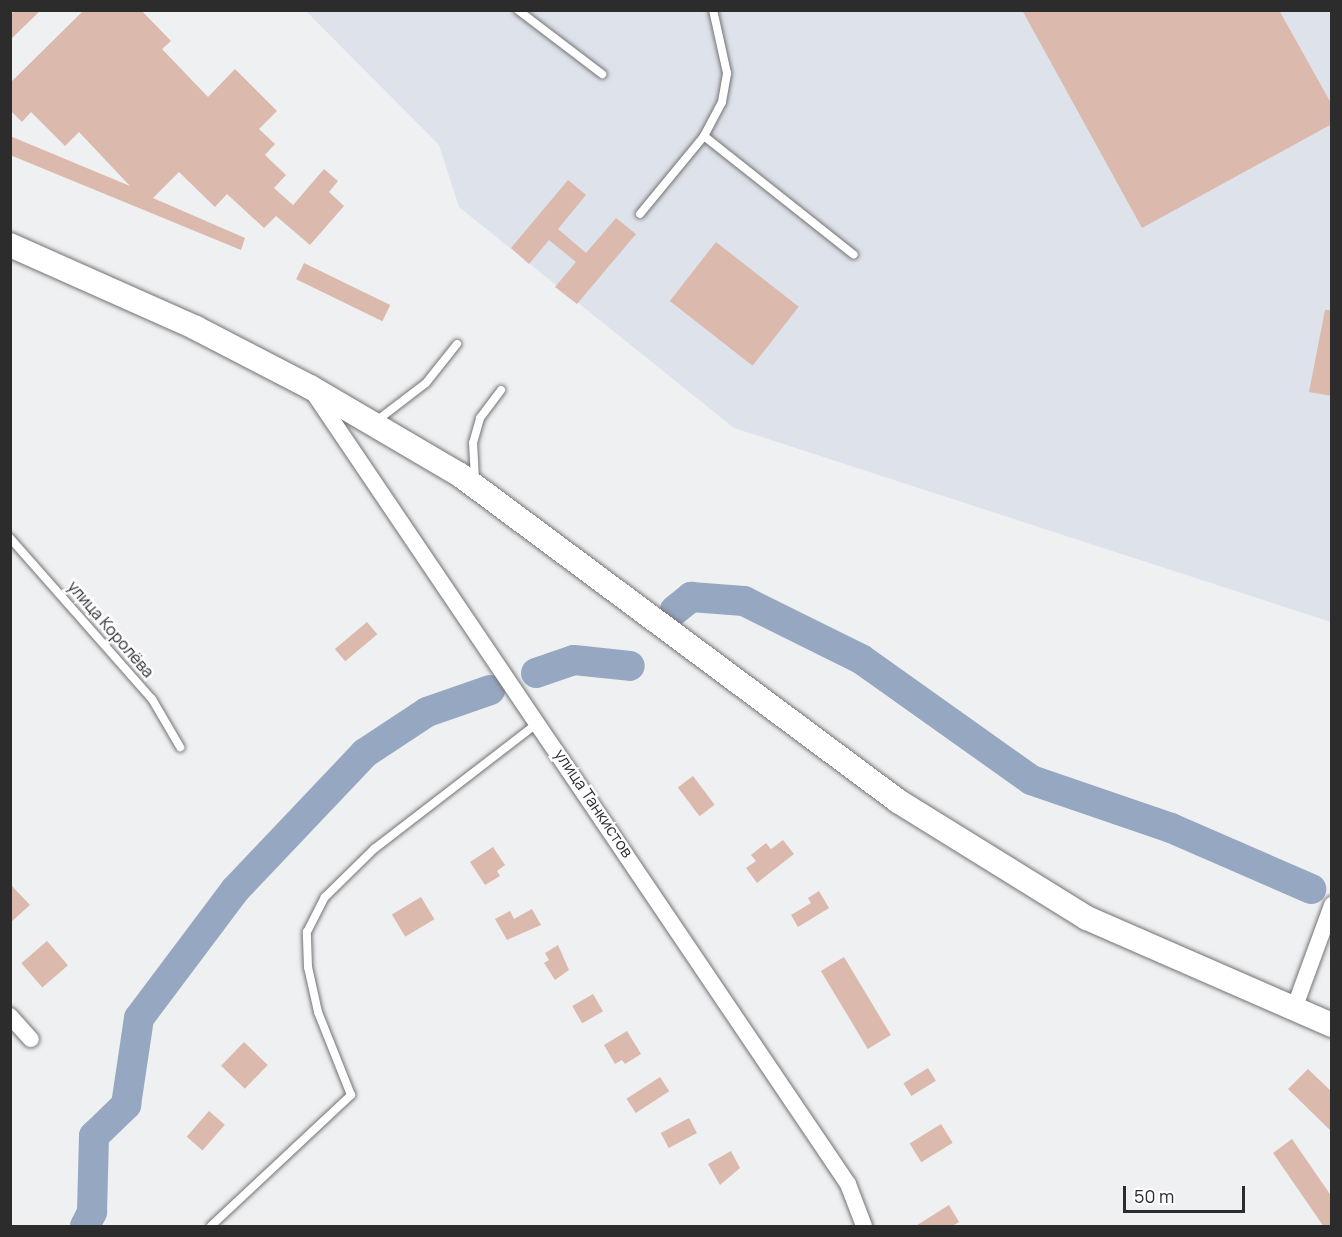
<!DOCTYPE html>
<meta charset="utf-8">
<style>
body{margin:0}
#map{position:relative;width:1342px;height:1237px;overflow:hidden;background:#eff0f2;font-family:Manrope,sans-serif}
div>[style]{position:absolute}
.built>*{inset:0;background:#dee2ea}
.river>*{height:30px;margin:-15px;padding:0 15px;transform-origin:15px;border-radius:15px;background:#96a7c1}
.building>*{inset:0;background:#dbbaad;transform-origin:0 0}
.roads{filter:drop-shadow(0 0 2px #737375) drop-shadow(0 0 2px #737375)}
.service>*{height:8px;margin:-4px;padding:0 4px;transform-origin:4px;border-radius:4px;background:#fff}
.minor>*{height:16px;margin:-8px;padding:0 8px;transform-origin:8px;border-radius:8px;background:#fff}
.secondary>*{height:24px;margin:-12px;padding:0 12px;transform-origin:12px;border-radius:12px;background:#fff}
span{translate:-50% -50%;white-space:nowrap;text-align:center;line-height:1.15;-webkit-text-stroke:5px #fdfdff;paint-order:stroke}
.street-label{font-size:16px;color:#2c2c2d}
.frame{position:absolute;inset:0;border:12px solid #2c2c2d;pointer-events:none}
.scale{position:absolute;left:1123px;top:1186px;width:122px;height:27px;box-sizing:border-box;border:3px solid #2c2c2d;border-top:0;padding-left:8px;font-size:18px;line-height:21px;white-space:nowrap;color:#2c2c2d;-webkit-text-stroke:4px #fdfdff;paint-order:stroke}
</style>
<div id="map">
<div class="built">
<div style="clip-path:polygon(306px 11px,1331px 11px,1331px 622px,734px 428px,459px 207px,439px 145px)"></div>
</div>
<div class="river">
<div style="left:675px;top:610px;width:21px;rotate:-39deg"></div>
<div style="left:691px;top:597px;width:53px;rotate:4.3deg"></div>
<div style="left:744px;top:601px;width:131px;rotate:26.4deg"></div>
<div style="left:861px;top:659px;width:209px;rotate:35.4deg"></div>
<div style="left:1031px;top:780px;width:148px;rotate:18.9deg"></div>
<div style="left:1171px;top:828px;width:153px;rotate:23.5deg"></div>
<div style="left:536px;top:673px;width:40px;rotate:-18.9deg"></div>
<div style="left:574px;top:660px;width:56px;rotate:6.1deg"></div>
<div style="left:85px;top:1226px;width:16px;rotate:-63deg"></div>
<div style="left:92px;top:1212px;width:76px;rotate:-88.5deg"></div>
<div style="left:94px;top:1136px;width:45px;rotate:-44.1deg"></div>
<div style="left:126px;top:1105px;width:88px;rotate:-81.5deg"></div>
<div style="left:139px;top:1018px;width:160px;rotate:-53.1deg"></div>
<div style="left:235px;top:890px;width:189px;rotate:-46.5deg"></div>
<div style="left:365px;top:753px;width:74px;rotate:-33.5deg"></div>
<div style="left:427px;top:712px;width:67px;rotate:-19.2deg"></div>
</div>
<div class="building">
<div style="clip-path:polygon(16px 10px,41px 10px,10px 40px,10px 15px)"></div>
<div style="clip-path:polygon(84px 10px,141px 10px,171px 41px,162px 49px,208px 97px,235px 69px,277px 111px,259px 129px,275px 144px,265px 155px,286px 175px,274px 188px,293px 205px,324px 169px,338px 181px,329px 192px,344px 206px,310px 245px,276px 216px,264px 228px,227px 194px,215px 207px,179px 172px,153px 198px,245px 238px,241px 250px,10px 155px,10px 136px,130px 186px,79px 132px,65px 146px,31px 112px,22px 122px,10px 110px,10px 83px)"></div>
<div style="clip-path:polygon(1022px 10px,1279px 10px,1332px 105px,1332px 124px,1142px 228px)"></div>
<div style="clip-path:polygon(568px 180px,586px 195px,558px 229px,586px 253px,616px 218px,636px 234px,577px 304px,555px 287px,576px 262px,549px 240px,529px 264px,511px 248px)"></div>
<div style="left:716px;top:242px;width:105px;height:75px;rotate:38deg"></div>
<div style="left:304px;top:263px;width:96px;height:18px;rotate:26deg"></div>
<div style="clip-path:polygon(1325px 310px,1332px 310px,1332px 396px,1309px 392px)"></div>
<div style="left:367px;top:622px;width:16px;height:42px;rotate:50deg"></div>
<div style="left:693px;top:776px;width:36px;height:19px;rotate:53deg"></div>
<div style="clip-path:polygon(783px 840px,794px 854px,757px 883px,746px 868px,756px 861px,751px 855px,766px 843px,771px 849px)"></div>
<div style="clip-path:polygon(493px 847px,505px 865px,497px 871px,500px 876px,485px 885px,470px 862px)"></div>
<div style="clip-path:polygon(10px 884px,30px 905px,10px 923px)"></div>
<div style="clip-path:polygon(819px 891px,829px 908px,798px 927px,791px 915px,811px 903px,808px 898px)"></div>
<div style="left:421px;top:897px;width:26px;height:34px;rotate:59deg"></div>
<div style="clip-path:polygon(532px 909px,541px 925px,507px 940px,495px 919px,510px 911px,514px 919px)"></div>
<div style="left:47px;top:941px;width:32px;height:34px;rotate:49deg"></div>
<div style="clip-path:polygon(558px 945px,569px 970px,555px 980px,544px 963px,549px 960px,545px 953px)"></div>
<div style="left:844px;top:957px;width:91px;height:27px;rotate:59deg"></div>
<div style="left:593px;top:994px;width:20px;height:24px;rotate:60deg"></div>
<div style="clip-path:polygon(627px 1031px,641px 1054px,625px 1064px,622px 1060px,615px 1064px,604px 1045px)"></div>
<div style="left:244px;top:1042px;width:33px;height:33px;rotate:44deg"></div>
<div style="left:928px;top:1068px;width:15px;height:29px;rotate:58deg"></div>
<div style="clip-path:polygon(1308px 1069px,1332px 1092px,1332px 1132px,1288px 1089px)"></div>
<div style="left:660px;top:1077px;width:17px;height:40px;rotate:57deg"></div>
<div style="left:209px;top:1111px;width:21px;height:34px;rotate:41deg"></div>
<div style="left:689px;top:1118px;width:17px;height:32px;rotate:62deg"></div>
<div style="left:941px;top:1124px;width:22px;height:37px;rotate:58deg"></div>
<div style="clip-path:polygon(1292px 1139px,1332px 1197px,1332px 1227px,1324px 1227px,1273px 1153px)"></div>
<div style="clip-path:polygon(731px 1151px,740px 1168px,720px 1185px,708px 1164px)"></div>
<div style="clip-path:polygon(949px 1205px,959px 1222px,951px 1227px,914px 1227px)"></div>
</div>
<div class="roads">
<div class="service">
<div style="left:518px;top:10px;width:106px;rotate:37.3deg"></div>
<div style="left:704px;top:136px;width:191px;rotate:38.4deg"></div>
<div style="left:640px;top:214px;width:101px;rotate:-50.6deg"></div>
<div style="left:704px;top:136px;width:38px;rotate:-62deg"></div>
<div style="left:722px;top:102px;width:29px;rotate:-80deg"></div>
<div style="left:727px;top:73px;width:65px;rotate:-102.5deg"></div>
<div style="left:375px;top:422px;width:64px;rotate:-37.4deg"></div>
<div style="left:426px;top:383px;width:50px;rotate:-51.5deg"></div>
<div style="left:475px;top:480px;width:37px;rotate:-93deg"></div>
<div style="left:473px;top:443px;width:26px;rotate:-74deg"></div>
<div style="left:480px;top:418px;width:35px;rotate:-53deg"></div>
<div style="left:10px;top:538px;width:215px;rotate:48.6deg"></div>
<div style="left:152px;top:699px;width:56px;rotate:59.7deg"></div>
<div style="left:211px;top:1226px;width:192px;rotate:-43.1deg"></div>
<div style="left:351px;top:1095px;width:89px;rotate:-111.7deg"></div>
<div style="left:318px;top:1012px;width:46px;rotate:-102.5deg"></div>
<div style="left:308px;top:967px;width:35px;rotate:-92deg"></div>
<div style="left:307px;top:932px;width:39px;rotate:-63deg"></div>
<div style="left:325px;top:897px;width:69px;rotate:-44.4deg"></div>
<div style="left:374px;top:849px;width:208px;rotate:-37.6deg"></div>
</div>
<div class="minor">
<div style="left:313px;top:392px;width:956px;rotate:55.96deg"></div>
<div style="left:848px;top:1184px;width:45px;rotate:69.1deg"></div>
<div style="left:1294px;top:1009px;width:111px;rotate:-69.9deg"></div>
<div style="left:10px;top:1016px;width:31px;rotate:48deg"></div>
</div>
<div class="secondary">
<div style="left:10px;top:245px;width:204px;rotate:24deg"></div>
<div style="left:196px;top:328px;width:128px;rotate:27.4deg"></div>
<div style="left:310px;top:387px;width:174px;rotate:30.4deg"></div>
<div style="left:460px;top:475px;width:546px;rotate:36.66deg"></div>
<div style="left:898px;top:801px;width:222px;rotate:31.8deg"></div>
<div style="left:1087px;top:918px;width:267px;rotate:23.6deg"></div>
</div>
</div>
<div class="street-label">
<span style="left:111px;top:629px;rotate:49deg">улица Королёва</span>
<span style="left:594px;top:803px;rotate:56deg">улица Танкистов</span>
</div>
<div class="frame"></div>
<div class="scale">50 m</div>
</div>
